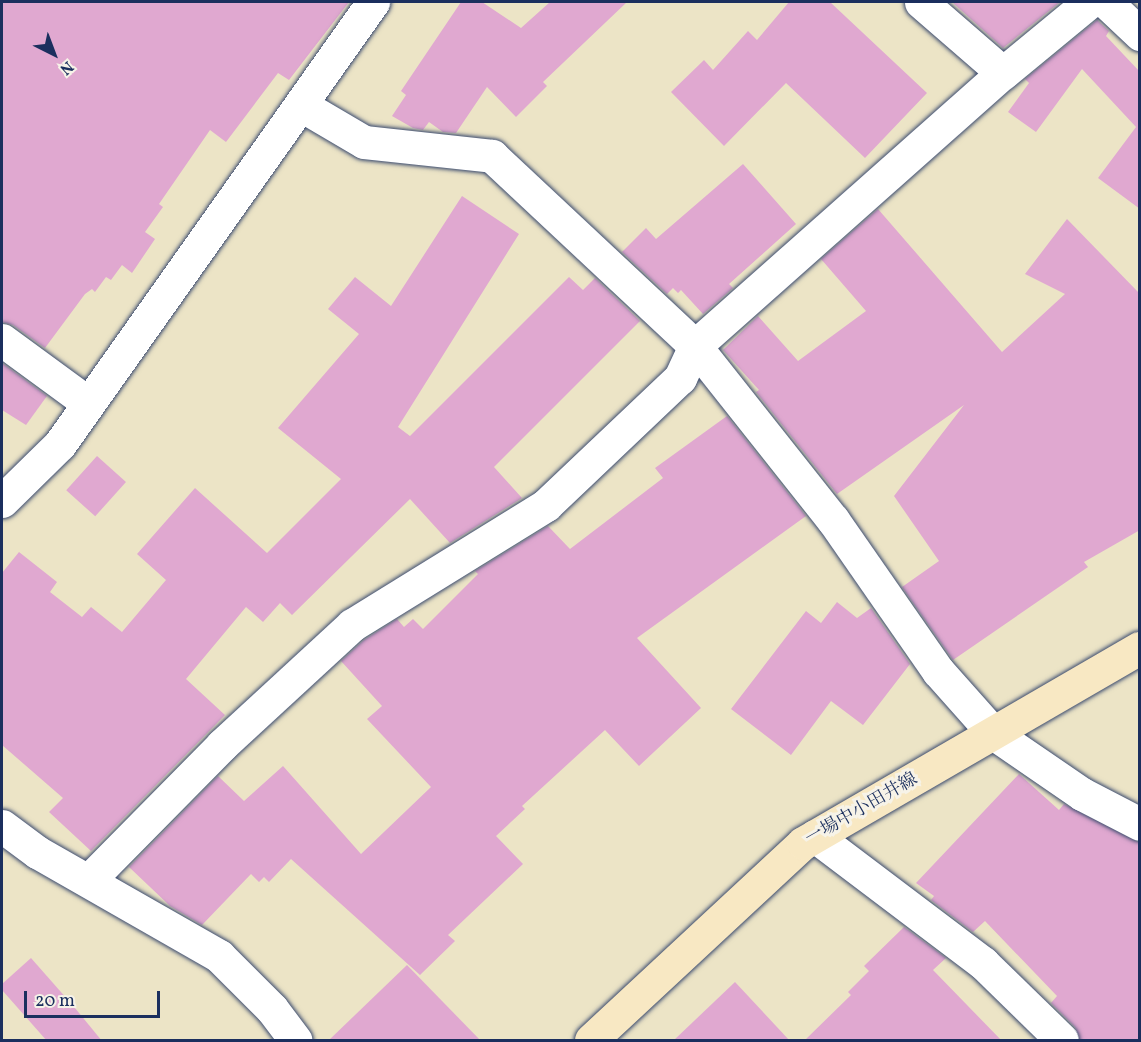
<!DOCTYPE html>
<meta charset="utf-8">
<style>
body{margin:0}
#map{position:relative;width:1141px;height:1042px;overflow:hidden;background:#ece4c6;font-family:Vollkorn,"Noto Serif JP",serif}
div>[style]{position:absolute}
.building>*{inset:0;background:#e0a8d0;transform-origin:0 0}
.roads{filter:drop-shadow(0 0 2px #3a4a6e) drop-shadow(0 0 2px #3a4a6e)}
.street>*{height:33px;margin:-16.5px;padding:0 16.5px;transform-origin:16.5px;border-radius:16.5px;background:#fff}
.secondary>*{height:33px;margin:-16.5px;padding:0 16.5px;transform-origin:16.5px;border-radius:16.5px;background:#f8e8c3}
span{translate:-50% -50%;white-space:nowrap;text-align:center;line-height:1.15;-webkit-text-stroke:6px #f7f3e8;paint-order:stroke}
.street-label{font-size:18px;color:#1b2f5e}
.frame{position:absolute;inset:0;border:3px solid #1b2f5e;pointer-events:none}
.north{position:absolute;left:24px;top:24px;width:60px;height:60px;-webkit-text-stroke:4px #f7f3e8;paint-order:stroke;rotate:138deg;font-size:16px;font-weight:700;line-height:24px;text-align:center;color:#1b2f5e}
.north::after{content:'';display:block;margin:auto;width:21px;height:27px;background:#1b2f5e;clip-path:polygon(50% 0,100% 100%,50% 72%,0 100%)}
.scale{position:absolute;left:24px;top:991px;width:136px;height:27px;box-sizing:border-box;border:3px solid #1b2f5e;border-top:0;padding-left:8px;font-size:18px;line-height:21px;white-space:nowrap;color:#1b2f5e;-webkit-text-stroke:4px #f7f3e8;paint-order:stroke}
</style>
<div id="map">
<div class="building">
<div style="clip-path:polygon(2px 2px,349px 2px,289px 80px,278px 73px,226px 142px,210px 130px,159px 204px,163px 207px,145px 232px,155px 239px,132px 273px,122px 265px,111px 280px,106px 277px,95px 292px,92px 289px,85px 294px,45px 348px,13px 325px,2px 322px)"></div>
<div style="clip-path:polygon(461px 2px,482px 2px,521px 28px,550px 2px,627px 2px,543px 82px,547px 86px,516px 117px,487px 87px,456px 133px,443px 132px,429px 122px,423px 130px,413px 128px,392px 116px,406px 95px,401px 91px)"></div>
<div style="clip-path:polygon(789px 2px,830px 2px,927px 93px,865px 158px,786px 83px,724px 146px,671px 92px,704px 60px,713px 70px,748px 31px,757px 40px)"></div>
<div style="clip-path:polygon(952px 2px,1060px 2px,1003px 48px)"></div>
<div style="clip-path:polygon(1097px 20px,1109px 31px,1106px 36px,1140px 72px,1140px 209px,1098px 178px,1136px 127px,1082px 69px,1036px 132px,1008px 112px,1029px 83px,1025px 79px)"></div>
<div style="clip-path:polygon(743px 164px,796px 224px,729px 284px,733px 288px,703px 314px,681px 290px,678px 293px,673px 288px,667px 294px,622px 252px,646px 228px,656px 239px)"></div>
<div style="clip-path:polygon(462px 196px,519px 234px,398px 427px,410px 436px,569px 277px,583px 290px,595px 278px,640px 321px,494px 467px,522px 498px,450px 543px,410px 499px,292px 615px,280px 603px,263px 622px,246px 607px,186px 679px,225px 715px,91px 851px,49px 812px,63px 798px,2px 745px,2px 573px,19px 552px,57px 582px,50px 592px,82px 617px,91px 607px,122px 632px,166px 580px,137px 554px,195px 488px,267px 553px,341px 479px,278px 428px,359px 334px,328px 309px,355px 277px,391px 306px)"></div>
<div style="clip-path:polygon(878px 209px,1002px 352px,1065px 294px,1025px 274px,1067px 219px,1140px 294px,1140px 530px,1084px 562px,1088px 567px,953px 660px,902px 587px,939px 561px,894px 496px,964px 405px,837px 494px,756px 392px,759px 390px,723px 350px,758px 316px,798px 361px,866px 311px,821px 259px)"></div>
<div style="clip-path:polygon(2px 363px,47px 396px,26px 425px,2px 410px)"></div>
<div style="clip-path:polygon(727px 416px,806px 516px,637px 638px,701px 708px,639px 766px,605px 730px,522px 806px,525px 809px,496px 836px,523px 864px,448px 935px,455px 941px,420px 975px,291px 859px,269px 882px,264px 877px,259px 882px,251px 874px,202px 925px,170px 906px,129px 867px,218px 776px,244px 801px,283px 766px,361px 854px,431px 787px,367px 719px,382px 706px,341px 661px,364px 640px,397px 619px,404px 627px,413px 619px,423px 629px,478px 574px,475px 571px,548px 526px,570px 549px,663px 478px,655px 468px)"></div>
<div style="left:97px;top:456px;width:39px;height:46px;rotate:42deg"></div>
<div style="clip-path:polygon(837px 602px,857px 618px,871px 608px,910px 664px,863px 725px,831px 701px,791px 755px,731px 709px,806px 611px,821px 623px)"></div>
<div style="clip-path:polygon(1019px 774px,1059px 810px,1064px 804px,1140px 843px,1140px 1041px,1080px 1041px,1075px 1027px,1051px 1003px,1057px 996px,985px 921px,973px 932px,931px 900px,934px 896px,916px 883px)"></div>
<div style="clip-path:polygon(904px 927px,946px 958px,933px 970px,1002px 1041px,804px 1041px,851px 995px,848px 992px,869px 971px,864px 966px)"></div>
<div style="clip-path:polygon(31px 958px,75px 1008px,102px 1041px,47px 1041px,2px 990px,2px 984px)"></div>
<div style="clip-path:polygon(407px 965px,481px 1041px,328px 1041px)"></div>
<div style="clip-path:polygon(735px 982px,790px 1041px,673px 1041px)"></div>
</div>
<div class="roads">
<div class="street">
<div style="left:921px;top:2px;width:108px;rotate:40.9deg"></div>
<div style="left:1106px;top:2px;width:47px;rotate:43.3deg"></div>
<div style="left:301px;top:105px;width:73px;rotate:30.4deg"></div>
<div style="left:364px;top:142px;width:129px;rotate:6.2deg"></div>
<div style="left:492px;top:156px;width:278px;rotate:43.1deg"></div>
<div style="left:695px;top:346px;width:222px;rotate:51.6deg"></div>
<div style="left:833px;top:520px;width:184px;rotate:55.2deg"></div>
<div style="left:938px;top:671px;width:83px;rotate:48.4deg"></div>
<div style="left:993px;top:733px;width:108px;rotate:34.4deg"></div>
<div style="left:1082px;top:794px;width:65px;rotate:27.3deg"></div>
<div style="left:2px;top:340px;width:107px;rotate:36.2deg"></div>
<div style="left:2px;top:501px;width:81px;rotate:-44.5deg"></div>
<div style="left:60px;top:444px;width:542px;rotate:-54.7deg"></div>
<div style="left:2px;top:826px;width:44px;rotate:36.6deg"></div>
<div style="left:37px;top:852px;width:210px;rotate:29.7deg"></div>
<div style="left:219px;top:956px;width:75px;rotate:45deg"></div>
<div style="left:272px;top:1009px;width:39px;rotate:53deg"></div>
<div style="left:815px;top:836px;width:211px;rotate:37.1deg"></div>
<div style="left:983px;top:963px;width:110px;rotate:44.3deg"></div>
<div style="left:89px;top:880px;width:190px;rotate:-45.4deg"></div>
<div style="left:222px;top:745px;width:177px;rotate:-42.7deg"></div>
<div style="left:352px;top:625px;width:228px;rotate:-31.7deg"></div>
<div style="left:546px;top:505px;width:185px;rotate:-43.5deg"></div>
<div style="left:680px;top:378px;width:35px;rotate:-65deg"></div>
<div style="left:695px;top:346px;width:412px;rotate:-41.6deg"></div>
<div style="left:1003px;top:73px;width:112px;rotate:-39.5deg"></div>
</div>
<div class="secondary">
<div style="left:591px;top:1040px;width:289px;rotate:-42.9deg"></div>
<div style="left:803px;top:843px;width:389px;rotate:-30.1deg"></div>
</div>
</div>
<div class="street-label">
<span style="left:862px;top:810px;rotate:-30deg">一場中小田井線</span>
</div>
<div class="frame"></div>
<div class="north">N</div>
<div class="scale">20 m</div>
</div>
